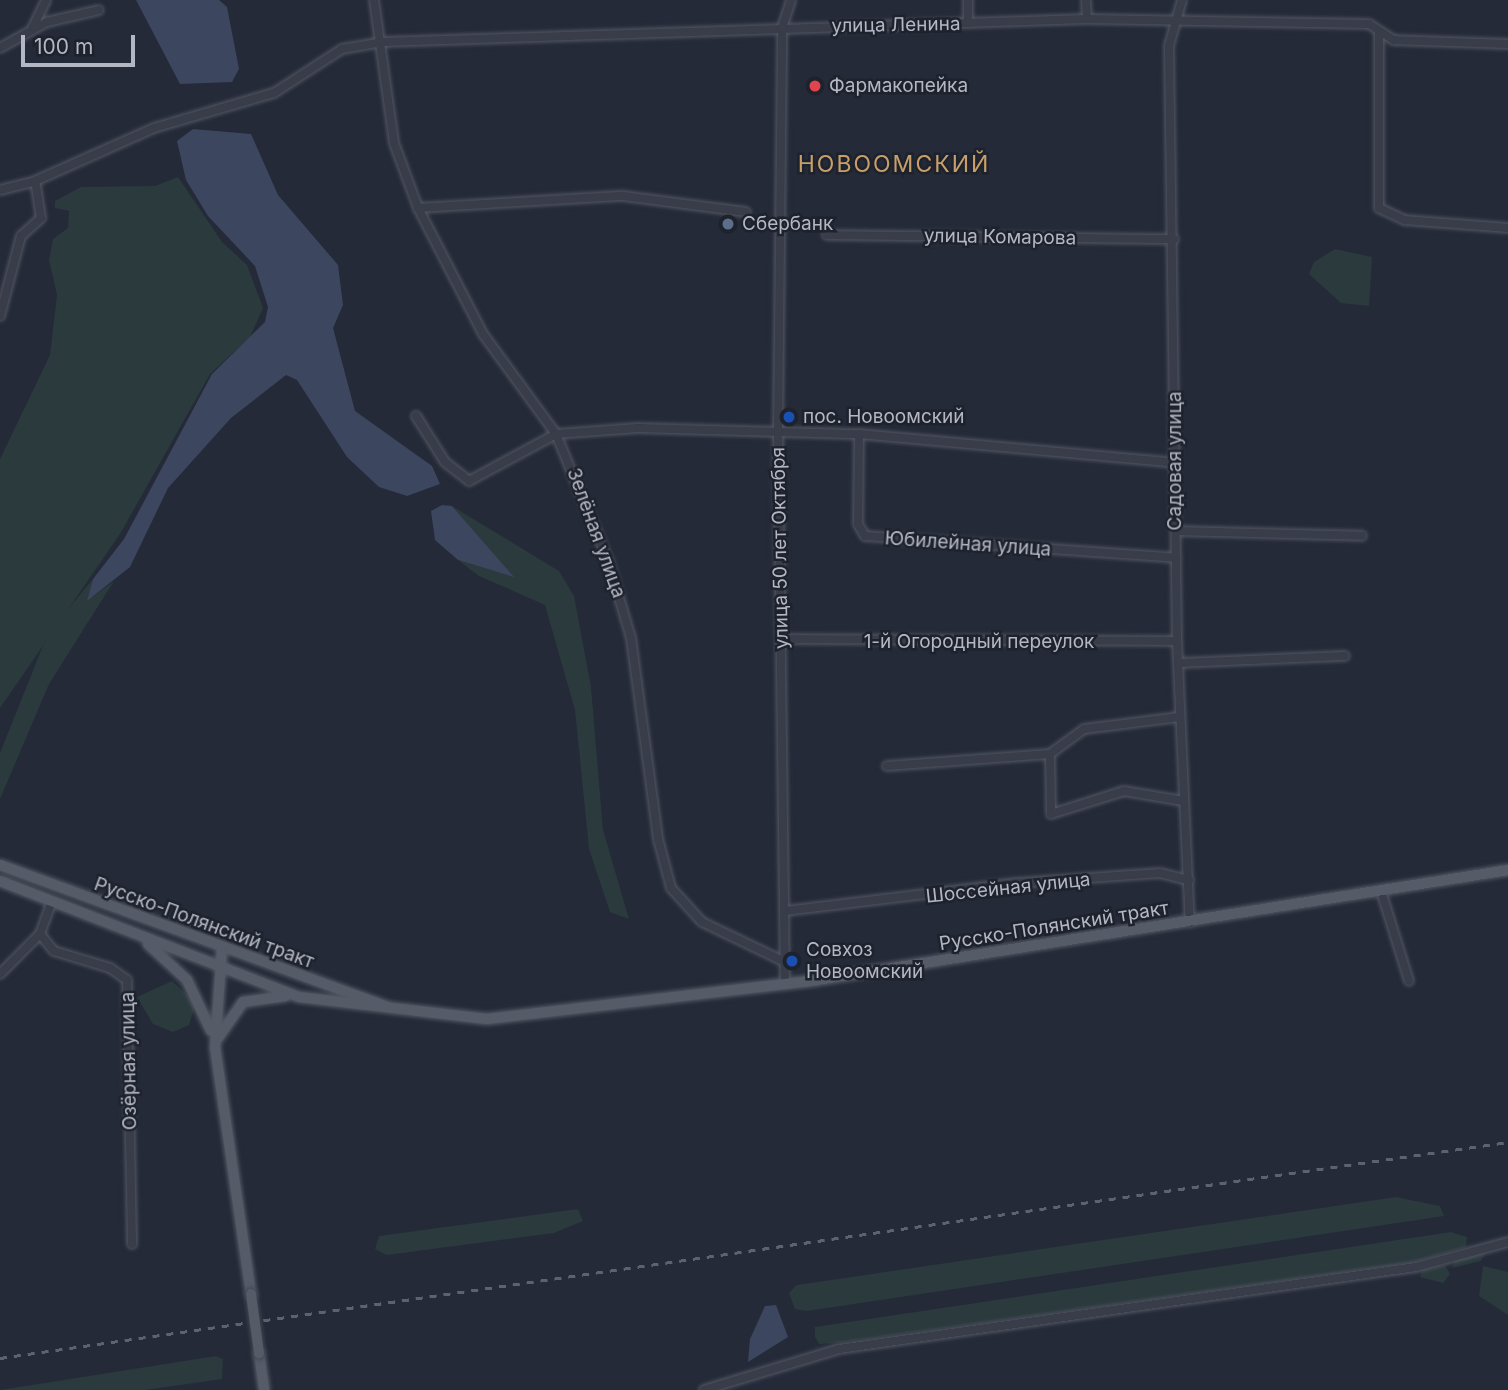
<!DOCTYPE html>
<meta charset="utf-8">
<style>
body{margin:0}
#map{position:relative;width:1508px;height:1390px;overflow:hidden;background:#242a38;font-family:Inter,sans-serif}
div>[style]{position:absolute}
.green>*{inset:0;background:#2a3a3d}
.water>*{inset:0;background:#3c465f}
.roads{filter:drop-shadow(0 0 2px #535763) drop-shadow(0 0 2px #535763)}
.minor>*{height:8px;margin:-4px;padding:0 4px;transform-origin:4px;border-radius:4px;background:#383d49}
.major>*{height:10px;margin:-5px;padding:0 5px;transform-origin:5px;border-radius:5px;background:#565b68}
.rail>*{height:2.5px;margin-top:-1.25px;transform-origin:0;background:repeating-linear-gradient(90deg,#5c6271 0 7px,transparent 0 14px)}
.bridges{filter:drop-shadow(0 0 2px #414651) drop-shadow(0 0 2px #414651)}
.major-bridge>*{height:10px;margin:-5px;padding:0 5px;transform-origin:5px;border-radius:5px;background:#565b68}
.dots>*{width:19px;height:19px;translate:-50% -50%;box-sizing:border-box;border:4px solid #1d222d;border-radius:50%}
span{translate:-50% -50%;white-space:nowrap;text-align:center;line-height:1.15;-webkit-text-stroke:5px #1d222d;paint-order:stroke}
.street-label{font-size:19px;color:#b3b7c4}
.poi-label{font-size:19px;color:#b3b7c4}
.left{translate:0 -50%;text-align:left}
.quarter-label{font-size:23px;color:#c89f6a;letter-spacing:2px}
.scale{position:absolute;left:21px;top:35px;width:114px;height:32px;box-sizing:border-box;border:4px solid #b3b7c4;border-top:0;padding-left:9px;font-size:21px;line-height:24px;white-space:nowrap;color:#b3b7c4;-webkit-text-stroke:5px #1d222d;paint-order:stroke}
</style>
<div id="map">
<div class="green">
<div style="clip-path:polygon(178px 177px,222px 242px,247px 265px,263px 308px,250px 337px,210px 374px,120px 534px,0 708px,0 459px,50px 355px,57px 295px,49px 260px,53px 239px,68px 228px,69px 211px,55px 208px,55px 201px,81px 187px,155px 186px)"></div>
<div style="clip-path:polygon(1335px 249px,1372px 257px,1369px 306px,1341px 303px,1309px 274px,1314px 262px)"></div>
<div style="clip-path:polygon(452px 506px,559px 571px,574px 596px,591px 687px,603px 830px,629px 919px,610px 912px,589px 849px,575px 710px,545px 605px,479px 576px,458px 560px,512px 576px)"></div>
<div style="clip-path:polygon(93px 579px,88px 600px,114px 581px,49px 684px,0 799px,0 753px,48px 633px)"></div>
<div style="clip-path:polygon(172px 981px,196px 1003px,189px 1025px,173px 1032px,153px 1024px,137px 997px)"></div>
<div style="clip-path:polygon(1396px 1197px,1440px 1206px,1444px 1216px,807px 1311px,795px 1309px,789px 1293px,797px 1285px)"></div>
<div style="clip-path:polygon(578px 1209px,583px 1221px,554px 1233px,387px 1255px,375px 1249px,379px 1236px)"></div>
<div style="clip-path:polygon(1451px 1232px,1467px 1237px,1466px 1247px,1414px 1262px,838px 1343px,819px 1344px,815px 1337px,815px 1327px)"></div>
<div style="clip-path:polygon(1486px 1252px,1481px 1261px,1452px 1268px,1455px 1260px)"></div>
<div style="clip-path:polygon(1445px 1265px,1450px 1274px,1443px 1283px,1420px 1277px,1422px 1270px)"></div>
<div style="clip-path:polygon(1483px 1266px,1508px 1272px,1508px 1315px,1479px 1296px)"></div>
<div style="clip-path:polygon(216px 1356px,223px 1359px,222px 1379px,145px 1390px,0 1390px)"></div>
</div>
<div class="water">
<div style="clip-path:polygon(136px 0,219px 0,227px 7px,239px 69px,232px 82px,180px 84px)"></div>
<div style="clip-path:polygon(193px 129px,251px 134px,278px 195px,338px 265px,343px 305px,333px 328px,355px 411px,432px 466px,440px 484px,407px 496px,379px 487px,347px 457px,297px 380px,286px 375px,231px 418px,168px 488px,130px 567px,87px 601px,93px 579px,124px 539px,212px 374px,265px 322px,268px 307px,255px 266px,208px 216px,186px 180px,177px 141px)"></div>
<div style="clip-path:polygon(442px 505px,452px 506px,514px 577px,458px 560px,435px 540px,431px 511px)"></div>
<div style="clip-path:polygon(776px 1305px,788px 1337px,748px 1362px,750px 1339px,765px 1306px)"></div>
</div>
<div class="roads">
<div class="minor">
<div style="left:374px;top:0;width:144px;rotate:82deg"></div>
<div style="left:394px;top:143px;width:69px;rotate:69.7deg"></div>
<div style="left:418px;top:208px;width:142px;rotate:62.7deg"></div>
<div style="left:483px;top:334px;width:124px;rotate:53.9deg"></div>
<div style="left:556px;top:434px;width:136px;rotate:67.6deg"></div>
<div style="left:608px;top:560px;width:81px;rotate:73.6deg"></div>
<div style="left:631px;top:638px;width:203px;rotate:82.3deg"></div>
<div style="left:658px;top:839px;width:51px;rotate:75.1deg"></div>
<div style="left:671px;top:888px;width:46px;rotate:47.6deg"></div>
<div style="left:702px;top:922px;width:92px;rotate:25.7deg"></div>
<div style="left:1086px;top:0;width:19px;rotate:87deg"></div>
<div style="left:1182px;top:0;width:48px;rotate:105.8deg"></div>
<div style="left:1169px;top:46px;width:595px;rotate:89.23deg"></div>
<div style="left:1177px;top:641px;width:282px;rotate:87.4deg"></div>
<div style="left:968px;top:23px;width:23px;rotate:-90deg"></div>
<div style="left:32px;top:29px;width:32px;rotate:-64deg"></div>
<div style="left:1379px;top:32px;width:176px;rotate:90deg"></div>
<div style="left:1379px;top:208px;width:29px;rotate:25deg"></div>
<div style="left:1405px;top:220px;width:103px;rotate:4.4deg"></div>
<div style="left:0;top:48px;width:54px;rotate:-29deg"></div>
<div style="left:47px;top:22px;width:53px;rotate:-13deg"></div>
<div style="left:0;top:190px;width:36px;rotate:-14deg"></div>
<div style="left:35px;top:181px;width:130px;rotate:-24deg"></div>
<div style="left:154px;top:128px;width:125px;rotate:-16.3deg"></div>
<div style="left:274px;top:93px;width:81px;rotate:-32.9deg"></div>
<div style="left:342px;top:49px;width:42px;rotate:-9.7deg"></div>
<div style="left:383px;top:42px;width:704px;rotate:-1.87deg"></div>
<div style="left:1087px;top:19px;width:282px;rotate:1deg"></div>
<div style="left:1369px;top:24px;width:30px;rotate:33deg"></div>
<div style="left:1394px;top:40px;width:114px;rotate:2deg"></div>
<div style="left:418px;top:208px;width:205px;rotate:-3.4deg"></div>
<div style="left:623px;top:196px;width:124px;rotate:7.4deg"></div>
<div style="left:827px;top:235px;width:347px;rotate:0.7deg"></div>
<div style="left:0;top:316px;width:83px;rotate:-75.3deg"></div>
<div style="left:21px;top:236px;width:27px;rotate:-42deg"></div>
<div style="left:41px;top:218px;width:37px;rotate:-99deg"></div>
<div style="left:416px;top:416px;width:54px;rotate:57.8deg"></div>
<div style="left:445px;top:462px;width:31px;rotate:38deg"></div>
<div style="left:469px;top:481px;width:99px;rotate:-28.4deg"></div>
<div style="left:556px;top:434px;width:82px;rotate:-4.2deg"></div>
<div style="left:638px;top:428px;width:221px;rotate:1.6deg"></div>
<div style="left:859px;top:434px;width:317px;rotate:5.2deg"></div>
<div style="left:859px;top:434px;width:90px;rotate:90.6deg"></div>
<div style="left:858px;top:524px;width:14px;rotate:60deg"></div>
<div style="left:865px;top:536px;width:312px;rotate:4deg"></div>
<div style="left:1176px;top:531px;width:186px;rotate:1.5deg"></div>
<div style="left:782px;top:639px;width:395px;rotate:0.3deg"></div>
<div style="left:1178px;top:663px;width:167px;rotate:-2.4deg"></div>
<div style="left:1050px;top:754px;width:60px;rotate:89deg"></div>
<div style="left:1051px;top:814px;width:77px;rotate:-17.5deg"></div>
<div style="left:1124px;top:791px;width:60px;rotate:9.6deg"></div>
<div style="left:887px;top:766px;width:163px;rotate:-4.2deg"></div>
<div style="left:1050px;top:754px;width:42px;rotate:-36.3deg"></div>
<div style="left:1084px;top:729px;width:96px;rotate:-7.2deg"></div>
<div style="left:1381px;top:891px;width:94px;rotate:72.7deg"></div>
<div style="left:785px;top:911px;width:235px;rotate:-6.9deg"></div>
<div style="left:1018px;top:883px;width:142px;rotate:-4deg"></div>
<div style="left:1160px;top:873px;width:30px;rotate:14deg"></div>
<div style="left:40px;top:934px;width:22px;rotate:51deg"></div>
<div style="left:54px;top:951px;width:59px;rotate:16.9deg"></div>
<div style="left:110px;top:968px;width:21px;rotate:35deg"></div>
<div style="left:127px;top:980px;width:264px;rotate:88.9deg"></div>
<div style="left:0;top:974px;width:57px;rotate:-45deg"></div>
<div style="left:40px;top:934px;width:35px;rotate:-70deg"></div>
<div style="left:785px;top:984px;width:555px;rotate:-90.72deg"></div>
<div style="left:778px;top:429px;width:401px;rotate:-89.4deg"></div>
<div style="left:782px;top:28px;width:29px;rotate:-72deg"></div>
<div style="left:704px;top:1390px;width:141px;rotate:-16.9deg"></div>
<div style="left:839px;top:1349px;width:583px;rotate:-8.09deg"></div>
<div style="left:1416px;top:1267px;width:95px;rotate:-15.2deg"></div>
</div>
<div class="major">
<div style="left:0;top:865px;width:412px;rotate:20.1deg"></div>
<div style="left:0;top:881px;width:321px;rotate:21.2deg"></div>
<div style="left:299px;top:997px;width:189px;rotate:6.7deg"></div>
<div style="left:487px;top:1019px;width:332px;rotate:-6.7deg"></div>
<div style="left:817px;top:980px;width:700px;rotate:-9.04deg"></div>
<div style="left:148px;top:944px;width:53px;rotate:42.7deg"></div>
<div style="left:187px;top:980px;width:56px;rotate:64.8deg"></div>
<div style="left:222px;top:948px;width:99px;rotate:94deg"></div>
<div style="left:215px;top:1047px;width:250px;rotate:81.7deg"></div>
<div style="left:218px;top:1038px;width:44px;rotate:-55.2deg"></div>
<div style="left:243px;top:1002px;width:43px;rotate:-7.9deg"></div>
<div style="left:259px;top:1353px;width:37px;rotate:82deg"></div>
</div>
</div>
<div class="rail">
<div style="left:0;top:1358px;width:1523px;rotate:-8.15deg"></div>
</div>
<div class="bridges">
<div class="major-bridge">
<div style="left:251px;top:1294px;width:60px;rotate:82.3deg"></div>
</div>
</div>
<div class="dots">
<div style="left:815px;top:86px;background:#e0444e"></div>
<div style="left:728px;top:224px;background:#5c6f8a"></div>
<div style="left:789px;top:417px;background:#1a4fb4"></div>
<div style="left:792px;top:961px;background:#1a4fb4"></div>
</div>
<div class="street-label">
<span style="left:896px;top:25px;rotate:-1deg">улица Ленина</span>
<span style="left:1000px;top:237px;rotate:1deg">улица Комарова</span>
<span style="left:1175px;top:461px;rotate:-90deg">Садовая улица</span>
<span style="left:596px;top:533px;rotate:70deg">Зелёная улица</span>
<span style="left:968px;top:544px;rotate:4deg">Юбилейная улица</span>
<span style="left:780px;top:548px;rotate:-91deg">улица 50 лет Октября</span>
<span style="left:979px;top:642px">1-й Огородный переулок</span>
<span style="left:1008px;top:888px;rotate:-6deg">Шоссейная улица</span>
<span style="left:204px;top:923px;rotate:20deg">Русско-Полянский тракт</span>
<span style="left:1054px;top:926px;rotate:-9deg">Русско-Полянский тракт</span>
<span style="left:129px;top:1061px;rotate:-91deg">Озёрная улица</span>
</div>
<div class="poi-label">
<span class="left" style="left:829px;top:86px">Фармакопейка</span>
<span class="left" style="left:742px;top:224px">Сбербанк</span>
<span class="left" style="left:803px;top:417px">пос. Новоомский</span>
<span class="left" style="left:806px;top:961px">Совхоз<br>Новоомский</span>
</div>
<div class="quarter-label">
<span style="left:894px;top:164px">НОВООМСКИЙ</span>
</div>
<div class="scale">100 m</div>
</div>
